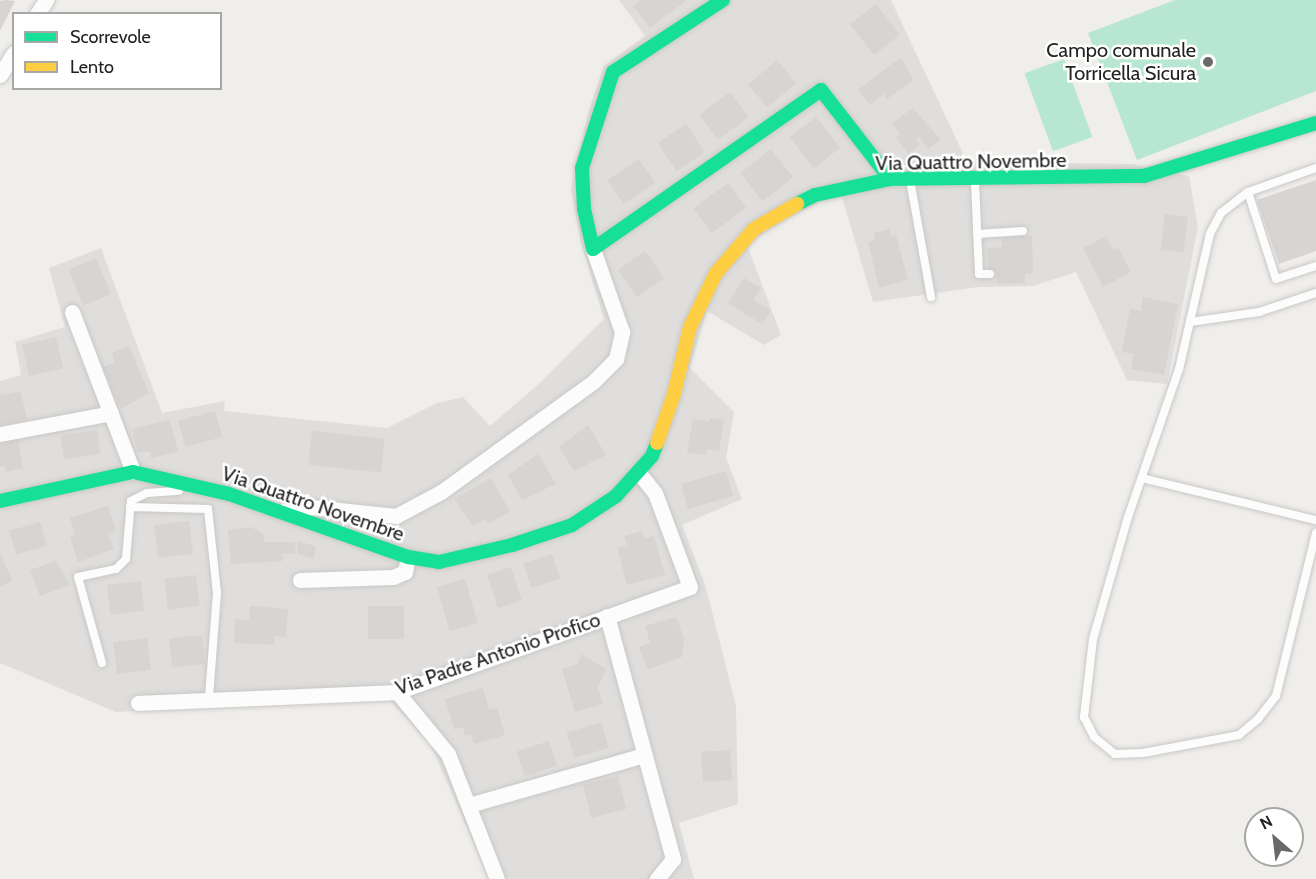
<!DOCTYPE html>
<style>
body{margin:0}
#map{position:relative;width:1316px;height:879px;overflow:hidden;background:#f0eeeb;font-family:Cabin,sans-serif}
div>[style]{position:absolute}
.residential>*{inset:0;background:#dfdedc}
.pitch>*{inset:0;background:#b7e6d2;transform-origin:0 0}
.building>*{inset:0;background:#d7d4d2;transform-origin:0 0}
.roads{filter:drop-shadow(0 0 2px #c9c8c7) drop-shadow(0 0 2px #c9c8c7)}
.lane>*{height:8px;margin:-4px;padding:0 4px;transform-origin:4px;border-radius:4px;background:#fdfcfc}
.street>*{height:15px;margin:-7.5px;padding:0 7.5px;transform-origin:7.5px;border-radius:7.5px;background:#fdfcfc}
.fast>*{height:14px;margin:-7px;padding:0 7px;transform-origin:7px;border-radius:7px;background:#16e098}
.slow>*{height:14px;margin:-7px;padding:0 7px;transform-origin:7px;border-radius:7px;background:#ffcf43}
.dots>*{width:16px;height:16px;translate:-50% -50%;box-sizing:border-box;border:3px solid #fff;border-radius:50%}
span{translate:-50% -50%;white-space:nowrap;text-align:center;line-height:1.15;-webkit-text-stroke:5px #fff;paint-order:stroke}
.poi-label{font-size:20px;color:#222}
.right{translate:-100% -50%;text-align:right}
.street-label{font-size:20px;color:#222}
.legend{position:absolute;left:12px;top:12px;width:210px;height:78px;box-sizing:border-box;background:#fff;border:2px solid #a7a7a7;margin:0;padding:8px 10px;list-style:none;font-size:18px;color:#222}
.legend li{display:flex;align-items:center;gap:12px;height:30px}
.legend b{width:30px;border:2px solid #a7a7a7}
.north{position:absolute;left:1244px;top:807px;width:60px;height:60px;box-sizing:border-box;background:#fff;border:2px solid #a7a7a7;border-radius:50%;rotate:332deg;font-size:16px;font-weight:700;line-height:24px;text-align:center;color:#222}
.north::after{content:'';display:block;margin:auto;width:21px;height:27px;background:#6a6968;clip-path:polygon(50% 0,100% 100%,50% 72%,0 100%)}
</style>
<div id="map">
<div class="residential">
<div style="clip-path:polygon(619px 0,891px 0,967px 162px,1133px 164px,1189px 176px,1198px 227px,1167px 384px,1127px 380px,1076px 272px,1033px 286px,979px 287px,873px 302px,842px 197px,827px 199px,784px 220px,747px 245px,781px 335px,764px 345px,707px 311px,690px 368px,734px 412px,726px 458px,742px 499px,682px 525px,705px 584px,736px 706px,738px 804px,679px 823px,694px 879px,489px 879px,431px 745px,387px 698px,116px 712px,0 663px,0 381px,21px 375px,15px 342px,65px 327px,49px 268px,101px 248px,162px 413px,225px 401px,224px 411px,387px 428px,437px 403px,463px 397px,490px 426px,540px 383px,604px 319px,581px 243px,571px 189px,589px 110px,604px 66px,645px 36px)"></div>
</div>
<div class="pitch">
<div style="clip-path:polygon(1175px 0,1316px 0,1316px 91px,1137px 160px,1088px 33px)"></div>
<div style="left:1064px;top:59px;width:83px;height:42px;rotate:70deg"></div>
</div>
<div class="building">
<div style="clip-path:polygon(5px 0,15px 1px,0 31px,0 1px)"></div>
<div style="clip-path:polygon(641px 0,687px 0,650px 28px,633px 6px)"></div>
<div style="left:876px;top:4px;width:39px;height:33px;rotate:52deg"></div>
<div style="clip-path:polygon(901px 57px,913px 80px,887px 99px,884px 94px,870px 105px,858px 90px)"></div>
<div style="left:777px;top:60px;width:30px;height:38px;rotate:50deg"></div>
<div style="left:730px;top:92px;width:31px;height:38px;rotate:53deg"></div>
<div style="clip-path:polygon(913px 108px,941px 140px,928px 149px,919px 137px,916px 139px,920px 145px,908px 154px,896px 137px,900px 134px,892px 123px)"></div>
<div style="left:816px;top:117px;width:39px;height:33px;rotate:52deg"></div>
<div style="left:686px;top:124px;width:34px;height:34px;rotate:56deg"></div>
<div style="left:771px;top:149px;width:36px;height:39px;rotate:52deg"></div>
<div style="left:639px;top:159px;width:29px;height:38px;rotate:56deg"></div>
<div style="clip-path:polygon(1316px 180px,1316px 251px,1279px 264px,1257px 200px)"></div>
<div style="left:728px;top:183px;width:31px;height:43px;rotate:54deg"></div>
<div style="left:1165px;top:214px;width:23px;height:36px;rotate:7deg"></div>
<div style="clip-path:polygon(889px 229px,891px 236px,896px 235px,908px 280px,879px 288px,868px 242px,875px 240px,874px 233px)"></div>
<div style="clip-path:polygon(1032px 236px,1033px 273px,1025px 274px,1025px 283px,997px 284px,996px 271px,988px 271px,987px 248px,1002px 247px,1002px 237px)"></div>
<div style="clip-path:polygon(1106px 236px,1113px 250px,1118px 247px,1131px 272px,1103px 287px,1083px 248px)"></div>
<div style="left:645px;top:251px;width:33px;height:33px;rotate:55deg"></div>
<div style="left:96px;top:258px;width:39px;height:30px;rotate:67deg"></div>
<div style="clip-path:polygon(744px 278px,761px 288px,753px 300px,771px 310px,762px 324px,728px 303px)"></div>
<div style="clip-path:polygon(1143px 297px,1178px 304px,1164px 375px,1131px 369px,1134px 354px,1122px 352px,1130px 309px,1141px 311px)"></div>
<div style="left:56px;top:337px;width:32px;height:35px;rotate:77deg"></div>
<div style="clip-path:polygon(129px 346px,149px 393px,121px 409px,103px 367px,115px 362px,112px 353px)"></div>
<div style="clip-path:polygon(20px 391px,27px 419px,0 425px,0 395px)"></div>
<div style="left:215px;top:411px;width:27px;height:38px;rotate:75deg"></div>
<div style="clip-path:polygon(710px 418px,724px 420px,719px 451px,707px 449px,706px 455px,687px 452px,693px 419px,709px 422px)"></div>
<div style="clip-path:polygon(170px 420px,178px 452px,151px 458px,150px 451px,138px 453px,132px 429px)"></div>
<div style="clip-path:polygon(588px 425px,606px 455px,574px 471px,559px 447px)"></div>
<div style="left:97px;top:430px;width:24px;height:37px;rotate:81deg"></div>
<div style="left:312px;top:431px;width:73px;height:34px;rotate:6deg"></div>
<div style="clip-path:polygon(18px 440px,23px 468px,6px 472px,4px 465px,0 467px,0 444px)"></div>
<div style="clip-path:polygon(538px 454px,556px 484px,522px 500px,508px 475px)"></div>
<div style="left:726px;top:471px;width:26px;height:47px;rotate:74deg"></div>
<div style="clip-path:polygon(491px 478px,510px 511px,488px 524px,485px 519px,473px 526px,454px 499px)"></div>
<div style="clip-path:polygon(108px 506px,116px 531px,108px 534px,114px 549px,78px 562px,70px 537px,75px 535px,70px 518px)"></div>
<div style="left:189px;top:521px;width:33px;height:35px;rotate:83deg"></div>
<div style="left:40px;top:522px;width:25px;height:32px;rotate:74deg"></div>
<div style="clip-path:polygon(251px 527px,263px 534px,264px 542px,295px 542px,296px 553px,282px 554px,283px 561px,231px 564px,228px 530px)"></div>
<div style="clip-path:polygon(642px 531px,644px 539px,654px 536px,665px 575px,627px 585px,617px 547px,627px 545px,624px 536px)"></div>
<div style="clip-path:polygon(297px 541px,315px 546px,314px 559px,298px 554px)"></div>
<div style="clip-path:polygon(0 553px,12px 581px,0 586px)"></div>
<div style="left:552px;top:554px;width:26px;height:30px;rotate:72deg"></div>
<div style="clip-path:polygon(56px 561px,70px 585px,40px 596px,30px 570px)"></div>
<div style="left:511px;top:567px;width:35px;height:25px;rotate:72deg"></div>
<div style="left:196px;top:575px;width:31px;height:32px;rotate:83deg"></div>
<div style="left:465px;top:579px;width:46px;height:29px;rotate:74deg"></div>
<div style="left:141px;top:581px;width:30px;height:34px;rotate:84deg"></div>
<div style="clip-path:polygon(250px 606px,288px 609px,286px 637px,275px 636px,274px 645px,234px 643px,235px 619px,249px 620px)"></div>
<div style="left:368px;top:606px;width:36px;height:33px"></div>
<div style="clip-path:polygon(676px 617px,684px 639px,682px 657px,648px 669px,639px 647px,650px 643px,645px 626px)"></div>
<div style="left:202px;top:635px;width:29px;height:33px;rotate:84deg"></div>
<div style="left:147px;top:638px;width:32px;height:34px;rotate:83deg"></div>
<div style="clip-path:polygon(581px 654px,606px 669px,598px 688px,603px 704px,575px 712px,562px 669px,578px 664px)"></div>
<div style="clip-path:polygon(483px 688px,489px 710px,497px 707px,505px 735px,474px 744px,471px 734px,465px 736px,463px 727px,454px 729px,445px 699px)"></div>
<div style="left:601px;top:722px;width:27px;height:36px;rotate:73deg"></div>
<div style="left:549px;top:741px;width:26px;height:34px;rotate:72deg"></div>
<div style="left:730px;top:750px;width:30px;height:29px;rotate:86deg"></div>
<div style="left:618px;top:776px;width:34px;height:36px;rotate:76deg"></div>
</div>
<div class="roads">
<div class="lane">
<div style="left:1316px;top:168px;width:72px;rotate:160.6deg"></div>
<div style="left:1248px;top:192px;width:34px;rotate:142deg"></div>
<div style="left:1221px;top:213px;width:24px;rotate:118deg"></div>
<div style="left:1210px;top:234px;width:139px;rotate:102.9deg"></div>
<div style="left:1179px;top:369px;width:157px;rotate:109deg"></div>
<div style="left:1128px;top:517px;width:127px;rotate:106deg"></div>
<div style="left:1093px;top:639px;width:79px;rotate:96.6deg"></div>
<div style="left:1084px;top:717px;width:22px;rotate:63deg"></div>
<div style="left:1094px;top:737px;width:27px;rotate:39deg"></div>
<div style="left:1115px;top:754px;width:28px;rotate:-2deg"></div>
<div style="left:1143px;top:753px;width:98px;rotate:-10.6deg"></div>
<div style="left:1239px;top:735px;width:25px;rotate:-40deg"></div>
<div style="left:1258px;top:719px;width:29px;rotate:-52deg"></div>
<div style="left:1276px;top:696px;width:168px;rotate:-76.2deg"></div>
<div style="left:910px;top:180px;width:119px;rotate:79.8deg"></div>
<div style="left:975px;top:182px;width:92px;rotate:87.5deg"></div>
<div style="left:979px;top:274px;width:11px"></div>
<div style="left:1248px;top:192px;width:91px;rotate:72.2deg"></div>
<div style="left:1276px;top:279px;width:42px;rotate:-18deg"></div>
<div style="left:977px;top:234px;width:46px;rotate:-3.7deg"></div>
<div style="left:1190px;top:322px;width:70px;rotate:-8.2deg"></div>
<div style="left:1259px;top:312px;width:60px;rotate:-18.4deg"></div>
<div style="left:1142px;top:478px;width:179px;rotate:13.6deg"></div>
<div style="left:130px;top:507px;width:78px;rotate:1.5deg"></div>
<div style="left:208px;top:509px;width:84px;rotate:83.9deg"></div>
<div style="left:217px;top:593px;width:104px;rotate:94.4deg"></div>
<div style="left:102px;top:663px;width:89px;rotate:-105.6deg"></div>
<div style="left:78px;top:577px;width:39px;rotate:-12deg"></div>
<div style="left:116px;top:569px;width:14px;rotate:-45deg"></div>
<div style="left:126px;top:559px;width:58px;rotate:-85.1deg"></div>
<div style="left:131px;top:501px;width:18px;rotate:-27deg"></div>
<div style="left:147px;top:493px;width:32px;rotate:-4deg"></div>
</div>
<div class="street">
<div style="left:37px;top:14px;width:17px;rotate:-57deg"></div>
<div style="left:0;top:75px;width:26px;rotate:-58deg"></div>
<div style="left:72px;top:312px;width:171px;rotate:69.1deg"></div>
<div style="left:0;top:434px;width:113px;rotate:-10.7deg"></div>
<div style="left:284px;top:511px;width:27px;rotate:-8deg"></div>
<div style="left:311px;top:507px;width:85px;rotate:6deg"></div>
<div style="left:396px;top:516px;width:51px;rotate:-28.1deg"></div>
<div style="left:441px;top:492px;width:188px;rotate:-35.9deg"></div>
<div style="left:593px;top:382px;width:33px;rotate:-45deg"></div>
<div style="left:616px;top:359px;width:28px;rotate:-77deg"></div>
<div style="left:622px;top:332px;width:88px;rotate:-109.3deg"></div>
<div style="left:300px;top:580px;width:93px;rotate:-1.8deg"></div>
<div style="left:393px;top:577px;width:13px;rotate:-23deg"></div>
<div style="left:405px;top:572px;width:15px;rotate:-79deg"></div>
<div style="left:607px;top:616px;width:252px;rotate:74.8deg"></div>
<div style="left:673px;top:859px;width:26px;rotate:129deg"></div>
<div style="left:397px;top:692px;width:80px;rotate:50.6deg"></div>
<div style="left:448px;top:754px;width:134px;rotate:68.6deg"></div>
<div style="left:138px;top:703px;width:259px;rotate:-2.4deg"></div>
<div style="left:397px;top:692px;width:311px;rotate:-19.7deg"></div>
<div style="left:690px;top:587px;width:100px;rotate:-110.4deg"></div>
<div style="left:655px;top:493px;width:27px;rotate:-129deg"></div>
<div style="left:469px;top:805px;width:182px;rotate:-15.9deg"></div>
</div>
<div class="fast">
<div style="left:723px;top:0;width:131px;rotate:146.8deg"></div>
<div style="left:613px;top:72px;width:101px;rotate:107.9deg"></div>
<div style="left:582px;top:168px;width:41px;rotate:87.2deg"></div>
<div style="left:584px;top:209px;width:41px;rotate:77.3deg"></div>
<div style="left:593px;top:249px;width:278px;rotate:-34.9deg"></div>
<div style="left:821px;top:90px;width:113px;rotate:52.2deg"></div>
<div style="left:797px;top:204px;width:20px;rotate:-27deg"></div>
<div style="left:815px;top:195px;width:77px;rotate:-12deg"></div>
<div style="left:890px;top:179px;width:254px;rotate:-0.7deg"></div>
<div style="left:1144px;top:176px;width:180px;rotate:-17.1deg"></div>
<div style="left:0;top:501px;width:136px;rotate:-12.3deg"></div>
<div style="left:133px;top:472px;width:98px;rotate:12.9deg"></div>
<div style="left:229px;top:494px;width:190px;rotate:19.4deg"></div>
<div style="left:408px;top:557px;width:31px;rotate:9deg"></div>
<div style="left:439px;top:562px;width:75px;rotate:-13.1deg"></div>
<div style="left:512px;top:545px;width:63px;rotate:-18.4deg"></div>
<div style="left:572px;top:525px;width:53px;rotate:-33.4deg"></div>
<div style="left:616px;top:496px;width:54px;rotate:-48deg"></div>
<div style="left:652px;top:456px;width:14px;rotate:-69deg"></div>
</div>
<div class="slow">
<div style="left:657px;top:443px;width:52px;rotate:-70.9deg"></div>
<div style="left:674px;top:394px;width:69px;rotate:-76.6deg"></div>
<div style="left:690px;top:327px;width:60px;rotate:-64.3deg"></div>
<div style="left:716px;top:273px;width:58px;rotate:-49.2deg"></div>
<div style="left:754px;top:229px;width:50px;rotate:-30.2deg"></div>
</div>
</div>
<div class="dots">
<div style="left:1208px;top:62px;background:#6a6968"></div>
</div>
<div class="poi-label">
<span class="right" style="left:1196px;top:62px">Campo comunale<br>Torricella Sicura</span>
</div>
<div class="street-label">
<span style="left:971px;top:162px;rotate:-1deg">Via Quattro Novembre</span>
<span style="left:313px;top:504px;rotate:19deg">Via Quattro Novembre</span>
<span style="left:498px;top:654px;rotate:-19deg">Via Padre Antonio Profico</span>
</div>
<ul class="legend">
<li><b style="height:8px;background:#16e098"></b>Scorrevole</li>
<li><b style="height:8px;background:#ffcf43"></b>Lento</li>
</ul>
<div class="north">N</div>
</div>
